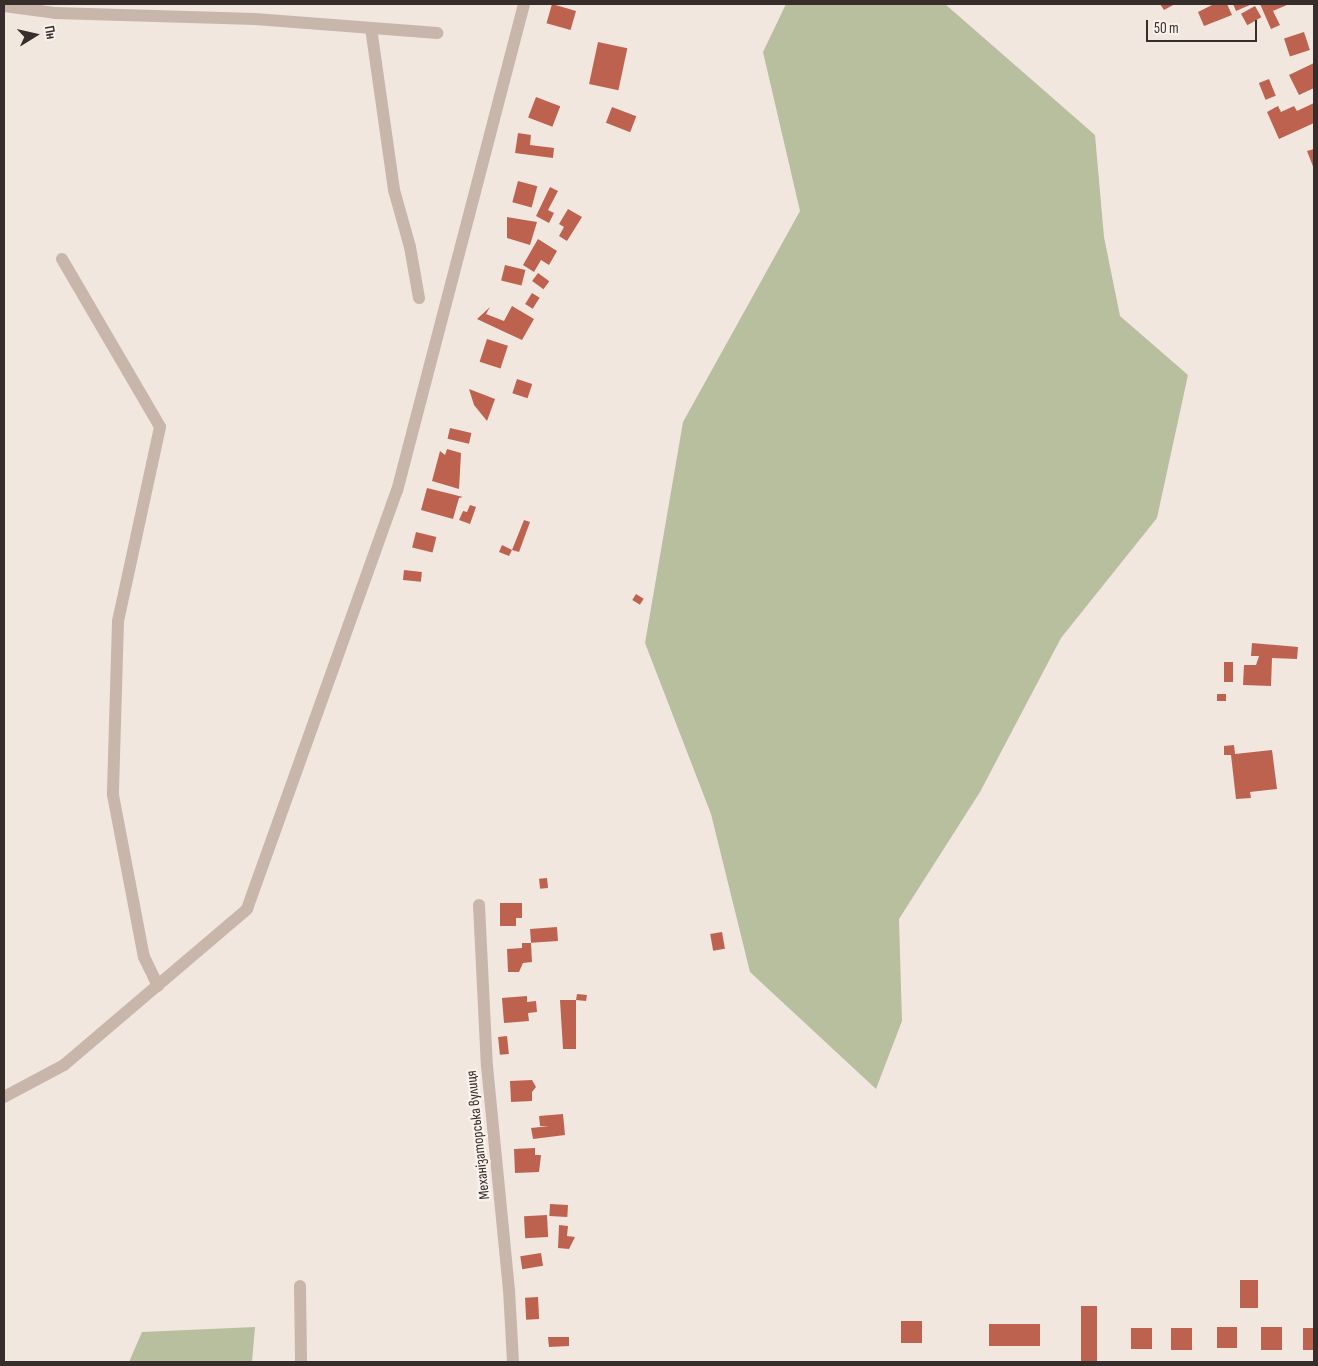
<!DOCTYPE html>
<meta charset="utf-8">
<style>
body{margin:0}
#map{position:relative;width:1318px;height:1366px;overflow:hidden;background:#f1e7df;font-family:"Sofia Sans Condensed",sans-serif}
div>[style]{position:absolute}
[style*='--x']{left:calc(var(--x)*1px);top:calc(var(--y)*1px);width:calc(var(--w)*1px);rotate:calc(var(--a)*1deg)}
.green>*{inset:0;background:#b7bf9f}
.building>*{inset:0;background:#be6250;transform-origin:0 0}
.minor>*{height:12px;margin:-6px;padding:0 6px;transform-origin:6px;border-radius:6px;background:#c9b6ab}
span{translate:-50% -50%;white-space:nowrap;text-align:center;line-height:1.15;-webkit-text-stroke:5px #f9f1eb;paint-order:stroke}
.street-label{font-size:15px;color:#372d2a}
.frame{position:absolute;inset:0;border:5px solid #372d2a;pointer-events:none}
.north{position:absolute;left:10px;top:10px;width:50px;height:50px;-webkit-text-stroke:4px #f9f1eb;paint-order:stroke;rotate:80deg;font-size:14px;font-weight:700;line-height:20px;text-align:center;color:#372d2a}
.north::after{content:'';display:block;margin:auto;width:18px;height:22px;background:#372d2a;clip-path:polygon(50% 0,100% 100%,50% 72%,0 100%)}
.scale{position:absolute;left:1146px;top:20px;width:111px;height:22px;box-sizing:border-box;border:2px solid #372d2a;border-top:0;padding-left:6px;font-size:15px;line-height:18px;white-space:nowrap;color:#372d2a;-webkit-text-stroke:4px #f9f1eb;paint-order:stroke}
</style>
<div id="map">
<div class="green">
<i style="clip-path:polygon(786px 4px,945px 4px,1095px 135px,1104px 237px,1120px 316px,1188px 375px,1157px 518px,1061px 638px,980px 792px,899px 919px,902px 1021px,876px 1089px,750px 972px,711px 814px,645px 643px,683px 422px,800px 211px,763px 52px)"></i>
<i style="clip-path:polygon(255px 1327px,252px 1362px,129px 1362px,142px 1332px)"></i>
</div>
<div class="building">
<i style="left:552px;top:4px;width:25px;height:20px;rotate:16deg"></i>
<i style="clip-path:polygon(1160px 4px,1175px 4px,1164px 10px)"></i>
<i style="clip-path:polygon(1214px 4px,1227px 4px,1232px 15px,1204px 26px,1198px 12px)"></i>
<i style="clip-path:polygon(1233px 4px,1252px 4px,1236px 11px)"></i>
<i style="clip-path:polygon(1260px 4px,1289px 4px,1273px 11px,1280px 25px,1271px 29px)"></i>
<i style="left:1255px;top:6px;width:13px;height:16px;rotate:61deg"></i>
<i style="left:1304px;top:32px;width:19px;height:21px;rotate:72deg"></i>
<i style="left:598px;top:42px;width:30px;height:43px;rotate:12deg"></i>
<i style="clip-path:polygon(1314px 63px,1314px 88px,1299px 95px,1289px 75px)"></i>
<i style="left:1269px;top:79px;width:18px;height:11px;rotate:68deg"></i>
<i style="left:536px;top:97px;width:26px;height:22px;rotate:21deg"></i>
<i style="clip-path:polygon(1314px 103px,1314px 123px,1279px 139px,1267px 112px,1278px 106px,1281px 112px,1294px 106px,1297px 111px)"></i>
<i style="left:612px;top:107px;width:26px;height:17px;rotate:21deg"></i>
<i style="clip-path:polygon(518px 133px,531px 135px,530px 145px,554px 148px,553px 158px,515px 153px)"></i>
<i style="clip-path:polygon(1314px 149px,1314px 169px,1307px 151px)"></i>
<i style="left:518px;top:181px;width:20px;height:22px;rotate:15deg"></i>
<i style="clip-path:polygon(550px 187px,558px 191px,548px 210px,554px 213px,549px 223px,536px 216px)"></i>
<i style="clip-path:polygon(568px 209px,582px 217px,567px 241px,559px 236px,564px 227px,559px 224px)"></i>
<i style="clip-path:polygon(507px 217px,537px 222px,530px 245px,507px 238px)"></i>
<i style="clip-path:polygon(538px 239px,557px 251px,549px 265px,541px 260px,534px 272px,523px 265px)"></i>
<i style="left:505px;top:265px;width:21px;height:16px;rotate:14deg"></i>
<i style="left:538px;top:273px;width:14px;height:10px;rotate:36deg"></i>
<i style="left:532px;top:293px;width:9px;height:13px;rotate:32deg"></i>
<i style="clip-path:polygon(512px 306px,534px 319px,522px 340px,477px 319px,490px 307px,486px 314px,504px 321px)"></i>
<i style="left:487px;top:339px;width:22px;height:24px;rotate:18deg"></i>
<i style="left:517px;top:379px;width:16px;height:15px;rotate:18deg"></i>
<i style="clip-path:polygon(469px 389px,495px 399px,487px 421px,474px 405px)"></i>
<i style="left:450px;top:428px;width:22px;height:11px;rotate:13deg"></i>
<i style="clip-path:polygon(447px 449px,461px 453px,459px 489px,432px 481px,440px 451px,445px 455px)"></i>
<i style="clip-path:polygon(427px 488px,463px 497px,459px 498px,453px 519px,421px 510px)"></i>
<i style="clip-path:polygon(470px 505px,476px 507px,470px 524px,459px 520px,463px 511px,467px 512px)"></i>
<i style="clip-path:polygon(524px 520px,530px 522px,519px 552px,512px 550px)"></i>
<i style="left:416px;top:532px;width:21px;height:16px;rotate:14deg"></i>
<i style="clip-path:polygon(502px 545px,512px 550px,509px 556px,499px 552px)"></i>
<i style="left:404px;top:570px;width:18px;height:10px;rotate:6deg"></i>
<i style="left:636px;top:594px;width:9px;height:7px;rotate:32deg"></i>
<i style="clip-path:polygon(1252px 643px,1298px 647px,1297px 659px,1272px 658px,1271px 686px,1243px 685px,1244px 665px,1256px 665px,1259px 656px,1251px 656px)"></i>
<i style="left:1224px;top:662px;width:9px;height:20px"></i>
<i style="left:1217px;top:694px;width:9px;height:7px"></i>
<i style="clip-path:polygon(1234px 745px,1235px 754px,1272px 750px,1277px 789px,1250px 792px,1251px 798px,1236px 799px,1231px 755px,1224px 755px,1224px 746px)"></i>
<i style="left:547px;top:878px;width:10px;height:8px;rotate:84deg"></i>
<i style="clip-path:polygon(500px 903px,522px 903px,522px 918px,516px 918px,516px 926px,500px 926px)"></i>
<i style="left:557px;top:927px;width:14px;height:27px;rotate:86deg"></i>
<i style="left:722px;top:932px;width:17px;height:12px;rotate:80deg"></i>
<i style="clip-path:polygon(522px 943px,531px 943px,532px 962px,523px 963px,519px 972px,508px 972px,507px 949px,522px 948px)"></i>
<i style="clip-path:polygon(577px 994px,587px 995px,586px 1001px,576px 1000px,576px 1049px,563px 1049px,560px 1000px,576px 1000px)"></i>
<i style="clip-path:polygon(527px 996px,527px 1002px,536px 1001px,537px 1012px,528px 1013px,529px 1021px,504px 1023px,502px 998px)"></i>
<i style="left:507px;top:1036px;width:18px;height:9px;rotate:84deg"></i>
<i style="clip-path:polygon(532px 1080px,536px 1087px,532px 1092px,532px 1101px,511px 1102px,510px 1081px)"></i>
<i style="clip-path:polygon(563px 1114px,565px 1135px,533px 1139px,531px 1128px,549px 1126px,540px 1126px,539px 1116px)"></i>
<i style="clip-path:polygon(535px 1148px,535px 1155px,541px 1155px,539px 1172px,515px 1173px,514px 1149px)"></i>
<i style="left:550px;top:1204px;width:18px;height:12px;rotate:3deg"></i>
<i style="left:547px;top:1215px;width:22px;height:23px;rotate:87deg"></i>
<i style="clip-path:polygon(559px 1225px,568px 1226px,567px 1236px,575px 1237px,569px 1249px,558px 1248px)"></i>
<i style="left:541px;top:1253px;width:13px;height:21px;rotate:81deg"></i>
<i style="left:1240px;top:1280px;width:18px;height:28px"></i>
<i style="left:538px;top:1297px;width:22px;height:13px;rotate:87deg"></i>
<i style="left:1081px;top:1306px;width:16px;height:56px"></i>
<i style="left:901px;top:1321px;width:21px;height:22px"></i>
<i style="left:989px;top:1324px;width:51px;height:22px"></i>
<i style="left:1217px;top:1327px;width:20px;height:21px"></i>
<i style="left:1261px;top:1327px;width:21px;height:23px"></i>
<i style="left:1131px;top:1328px;width:21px;height:21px"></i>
<i style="left:1171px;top:1328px;width:21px;height:22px"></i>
<i style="left:1303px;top:1328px;width:11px;height:22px"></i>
<i style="clip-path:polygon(548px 1337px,569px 1337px,569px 1346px,549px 1347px)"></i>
</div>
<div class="minor">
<i style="--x:4;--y:6;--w:51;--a:7.8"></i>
<i style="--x:55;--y:13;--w:200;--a:1.7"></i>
<i style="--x:255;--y:19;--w:183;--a:4.4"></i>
<i style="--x:371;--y:28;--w:164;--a:81.9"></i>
<i style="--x:394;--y:190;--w:59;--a:74.3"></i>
<i style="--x:410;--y:247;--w:52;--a:80"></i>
<i style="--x:62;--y:259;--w:194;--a:59.7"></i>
<i style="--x:160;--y:427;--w:199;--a:102.2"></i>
<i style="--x:118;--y:622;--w:173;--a:91.7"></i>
<i style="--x:113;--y:795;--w:165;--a:79.2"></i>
<i style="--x:144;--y:957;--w:32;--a:64"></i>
<i style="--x:479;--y:905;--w:161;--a:87.2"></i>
<i style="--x:487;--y:1066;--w:225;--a:84.4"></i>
<i style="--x:509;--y:1290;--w:72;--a:86.8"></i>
<i style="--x:4;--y:1097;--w:68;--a:-28.1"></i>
<i style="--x:64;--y:1065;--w:240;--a:-40.4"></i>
<i style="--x:247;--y:909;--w:444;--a:-70.3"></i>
<i style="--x:397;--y:491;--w:503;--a:-75.38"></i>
<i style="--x:300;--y:1286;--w:76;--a:89.2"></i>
</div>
<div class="street-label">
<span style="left:478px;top:1135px;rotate:-96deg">Механізаторська вулиця</span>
</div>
<div class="frame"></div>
<div class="north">Пн</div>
<div class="scale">50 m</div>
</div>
